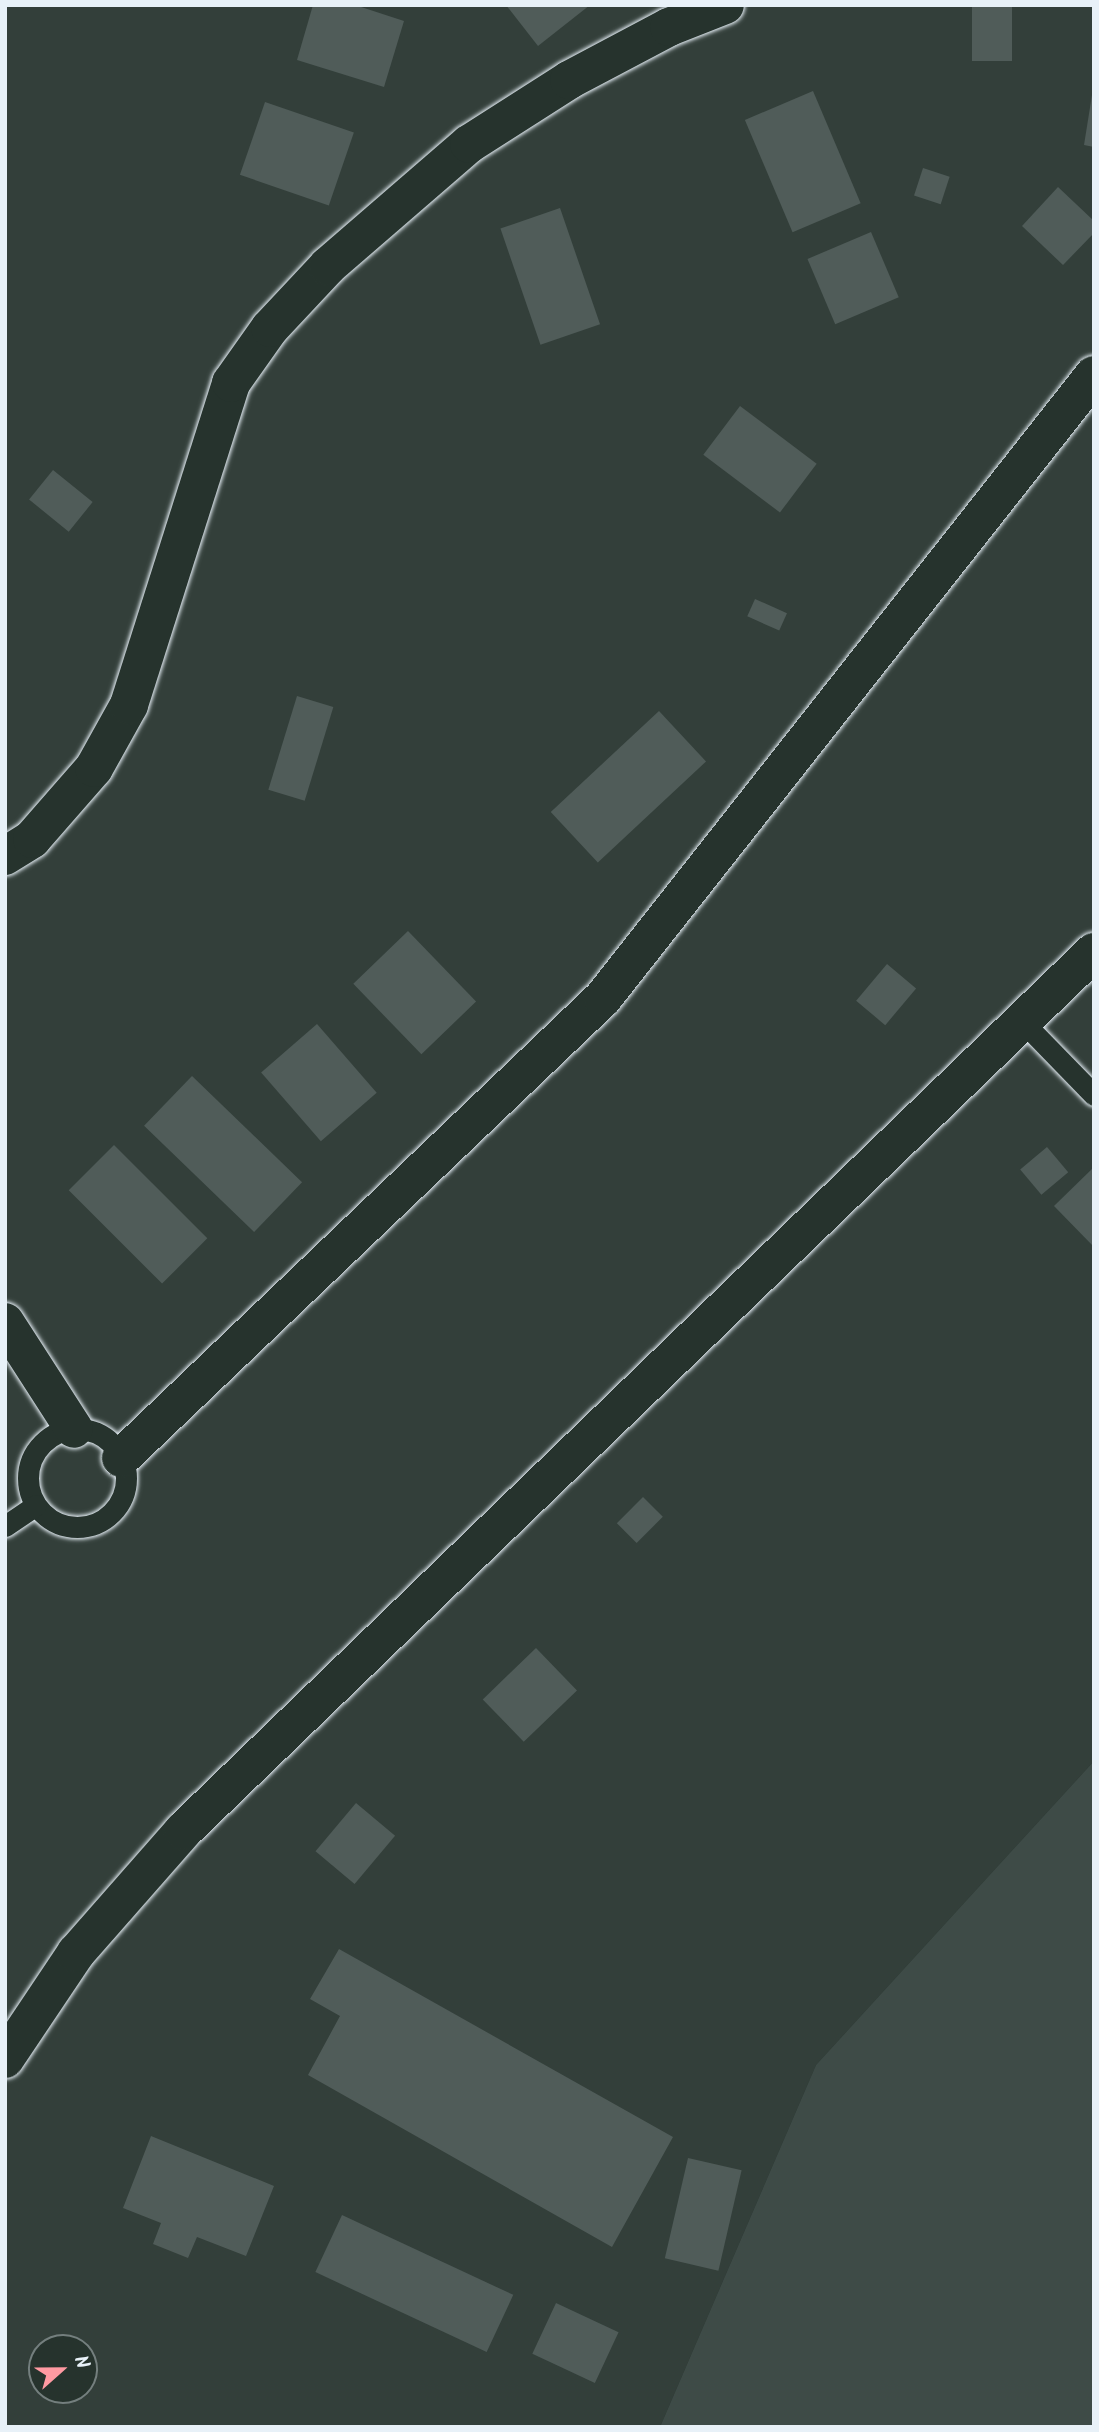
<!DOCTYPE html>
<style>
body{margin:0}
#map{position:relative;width:1099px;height:2432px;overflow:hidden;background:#26332d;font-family:Kalam,sans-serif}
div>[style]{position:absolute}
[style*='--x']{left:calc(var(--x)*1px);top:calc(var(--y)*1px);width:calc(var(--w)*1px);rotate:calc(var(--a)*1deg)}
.built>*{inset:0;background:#333f3a}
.green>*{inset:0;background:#3e4b47}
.building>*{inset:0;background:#505c59;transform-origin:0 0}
.roads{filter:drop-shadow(0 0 2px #e8f1f8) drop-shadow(0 0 2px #e8f1f8)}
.service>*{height:21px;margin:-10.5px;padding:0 10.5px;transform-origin:10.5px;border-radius:10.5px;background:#26332d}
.service>.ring{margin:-10.5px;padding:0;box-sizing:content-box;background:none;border:21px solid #26332d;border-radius:50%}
.minor>*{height:38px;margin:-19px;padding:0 19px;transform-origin:19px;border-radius:19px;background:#26332d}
span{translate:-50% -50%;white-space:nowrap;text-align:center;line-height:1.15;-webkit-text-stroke:6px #26332d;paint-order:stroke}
.frame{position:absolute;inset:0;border:7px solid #e8f1f8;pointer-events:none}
.north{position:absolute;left:28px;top:2334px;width:70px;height:70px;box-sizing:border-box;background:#26332d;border:2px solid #747f7e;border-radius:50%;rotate:69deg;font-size:19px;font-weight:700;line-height:28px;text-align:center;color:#e8f1f8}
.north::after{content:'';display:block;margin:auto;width:24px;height:32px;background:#ff9aa2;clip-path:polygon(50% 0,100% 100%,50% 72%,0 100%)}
</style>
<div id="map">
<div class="built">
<i style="clip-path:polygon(evenodd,5px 5px,1094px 5px,1094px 1761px,816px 2065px,660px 2427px,5px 2427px,5px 5px,42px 2348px,84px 2348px,84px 2390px,42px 2390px,42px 2348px)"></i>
</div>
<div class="green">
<i style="clip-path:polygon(1094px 1761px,1094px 2427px,660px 2427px,816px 2065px)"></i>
</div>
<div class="building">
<i style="clip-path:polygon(313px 5px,355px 5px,404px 21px,384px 87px,297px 60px)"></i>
<i style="clip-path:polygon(506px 5px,590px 5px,538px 46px)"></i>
<i style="left:972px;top:5px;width:40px;height:56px"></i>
<i style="left:813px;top:91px;width:122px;height:74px;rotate:67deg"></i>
<i style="clip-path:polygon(1092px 95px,1094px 95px,1094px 147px,1084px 145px)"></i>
<i style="left:265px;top:102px;width:94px;height:77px;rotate:19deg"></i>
<i style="left:923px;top:168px;width:28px;height:29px;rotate:18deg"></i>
<i style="clip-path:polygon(1058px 187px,1094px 221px,1094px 233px,1063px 265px,1022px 226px)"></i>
<i style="left:560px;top:208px;width:123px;height:63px;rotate:71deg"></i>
<i style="left:871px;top:232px;width:71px;height:69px;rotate:67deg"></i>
<i style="left:740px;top:406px;width:96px;height:61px;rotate:37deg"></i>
<i style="left:53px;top:470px;width:51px;height:38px;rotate:39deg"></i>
<i style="left:755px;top:599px;width:35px;height:19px;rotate:24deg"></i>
<i style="left:297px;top:696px;width:38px;height:98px;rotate:17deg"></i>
<i style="left:659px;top:711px;width:69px;height:148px;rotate:47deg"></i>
<i style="left:408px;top:931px;width:98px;height:76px;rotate:46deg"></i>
<i style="left:887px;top:964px;width:38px;height:48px;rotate:40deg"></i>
<i style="left:317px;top:1024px;width:91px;height:74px;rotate:49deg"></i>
<i style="left:192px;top:1076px;width:153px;height:69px;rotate:44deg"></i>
<i style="left:114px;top:1145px;width:132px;height:64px;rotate:45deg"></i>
<i style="left:1047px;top:1147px;width:33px;height:35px;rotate:50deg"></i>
<i style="clip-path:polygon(1094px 1167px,1094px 1247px,1054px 1206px)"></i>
<i style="left:643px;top:1497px;width:28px;height:37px;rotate:45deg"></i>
<i style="left:536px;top:1648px;width:59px;height:74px;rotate:46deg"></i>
<i style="left:356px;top:1803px;width:51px;height:63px;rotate:40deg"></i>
<i style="clip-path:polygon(339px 1949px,673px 2137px,612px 2247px,308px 2075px,340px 2016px,310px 1999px)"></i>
<i style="clip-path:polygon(151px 2136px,274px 2186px,246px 2256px,197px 2237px,188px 2258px,153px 2244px,161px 2223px,123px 2208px)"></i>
<i style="left:688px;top:2158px;width:55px;height:103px;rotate:13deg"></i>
<i style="left:342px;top:2215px;width:189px;height:63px;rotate:25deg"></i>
<i style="left:556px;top:2303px;width:69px;height:56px;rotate:25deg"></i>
</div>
<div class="roads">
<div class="service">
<i style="--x:1022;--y:1021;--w:103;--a:45.8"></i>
<i class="ring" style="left:28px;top:1429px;width:77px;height:77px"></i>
<i style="--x:5;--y:1526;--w:37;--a:-34"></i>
</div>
<div class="minor">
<i style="--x:5;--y:856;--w:32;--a:-32"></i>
<i style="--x:32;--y:839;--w:94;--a:-48.9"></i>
<i style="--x:94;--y:768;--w:72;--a:-60.9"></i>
<i style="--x:129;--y:705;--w:338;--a:-72.4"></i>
<i style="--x:231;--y:383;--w:67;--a:-54.7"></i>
<i style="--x:270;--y:328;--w:85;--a:-46.9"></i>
<i style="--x:328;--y:266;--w:186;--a:-40.9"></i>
<i style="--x:469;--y:144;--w:119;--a:-32.6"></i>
<i style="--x:569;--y:80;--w:113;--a:-27.9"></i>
<i style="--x:669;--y:27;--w:60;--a:-21.4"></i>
<i style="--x:5;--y:1322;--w:127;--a:57.2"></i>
<i style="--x:121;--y:1458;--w:666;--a:-43.66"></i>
<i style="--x:603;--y:998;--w:793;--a:-51.76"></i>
<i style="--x:5;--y:2059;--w:128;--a:-56.2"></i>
<i style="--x:76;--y:1953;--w:162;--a:-48.7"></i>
<i style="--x:183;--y:1831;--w:1266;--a:-43.98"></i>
</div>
</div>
<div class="frame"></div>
<div class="north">N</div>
</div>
